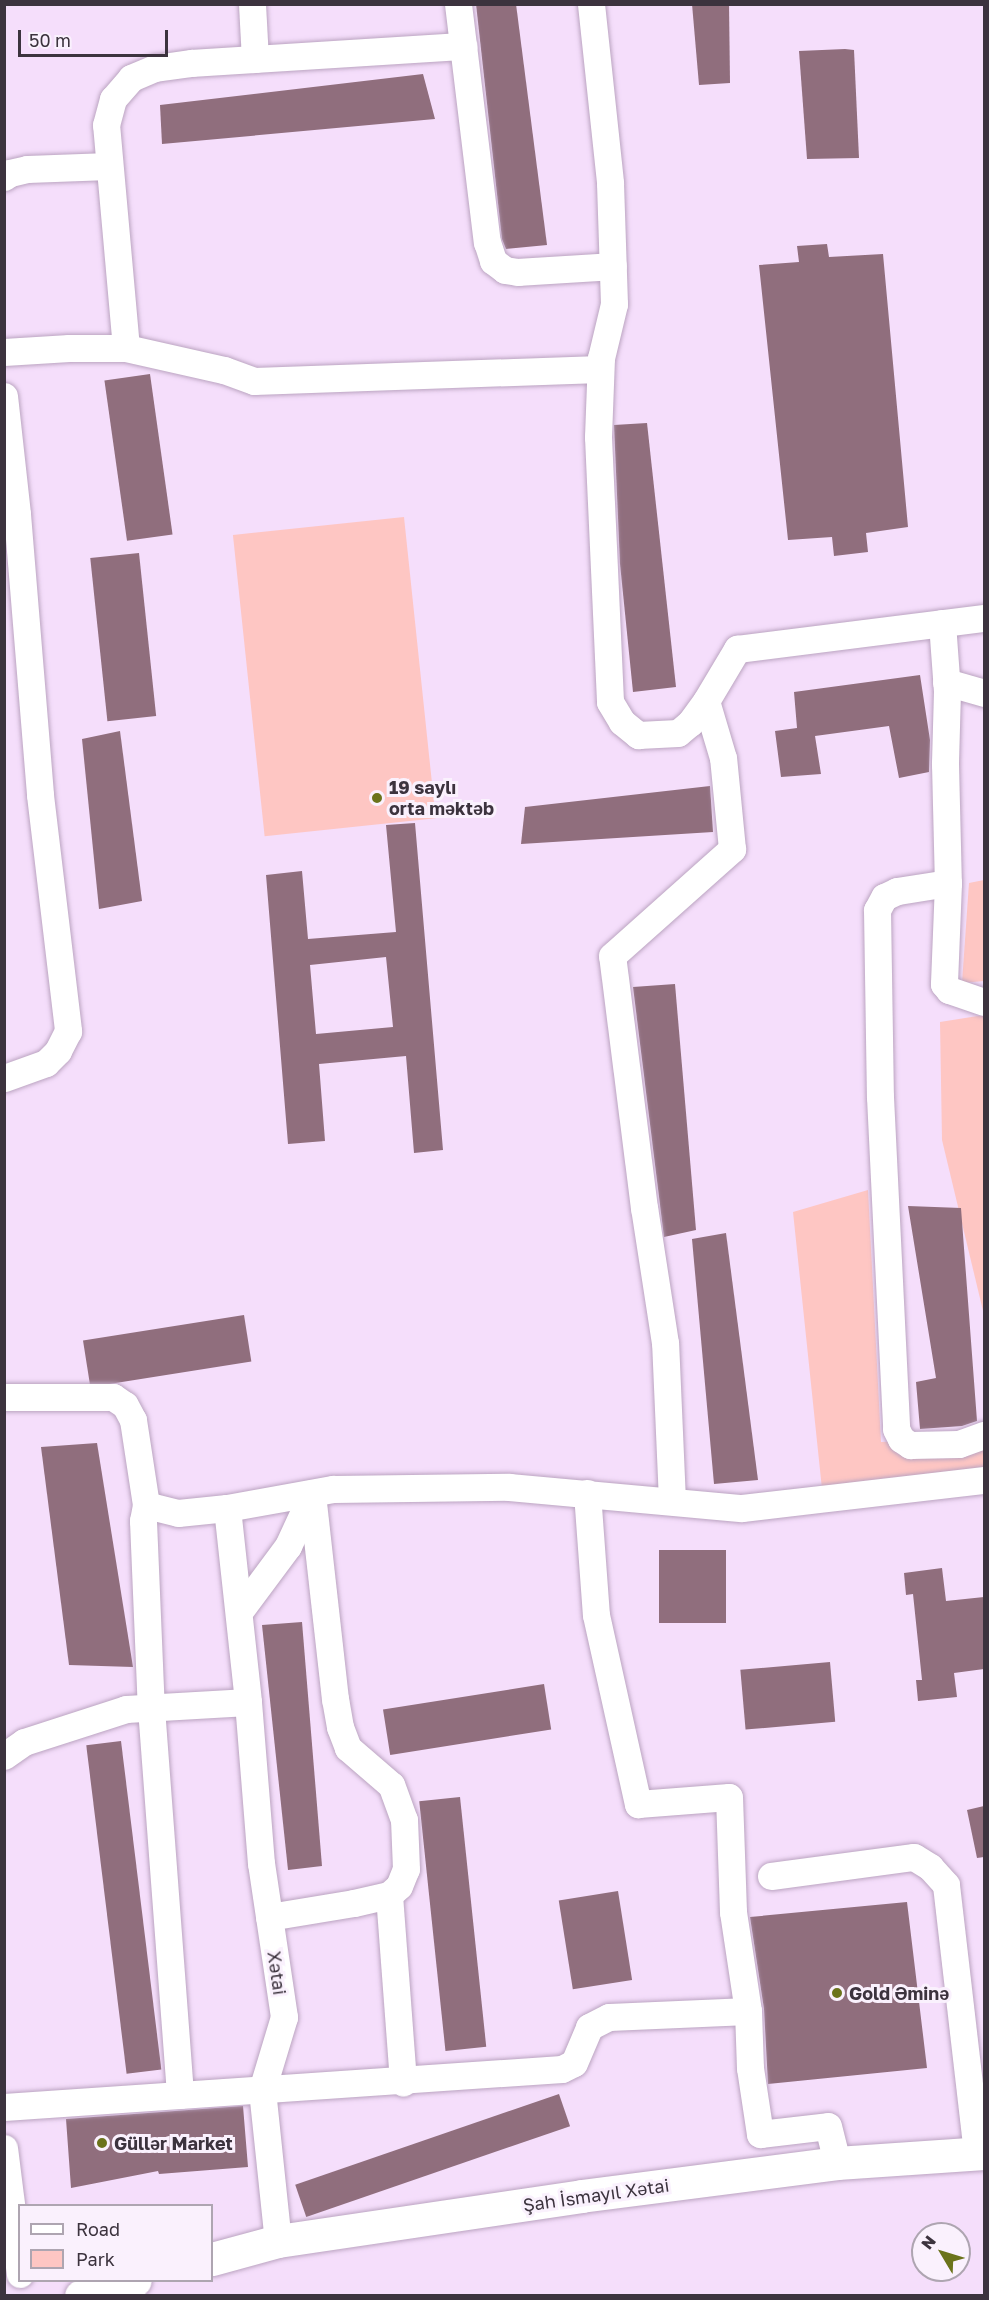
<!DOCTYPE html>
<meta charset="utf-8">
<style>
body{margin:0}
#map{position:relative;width:989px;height:2300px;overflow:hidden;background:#f5defb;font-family:"Golos Text",sans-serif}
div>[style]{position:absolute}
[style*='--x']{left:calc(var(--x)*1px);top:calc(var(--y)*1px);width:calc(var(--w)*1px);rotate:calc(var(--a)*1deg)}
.green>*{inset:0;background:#fec6c3;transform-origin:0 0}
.building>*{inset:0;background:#906e7d;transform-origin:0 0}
.roads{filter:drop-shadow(0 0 2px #bba4c1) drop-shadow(0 0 2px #bba4c1)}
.minor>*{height:27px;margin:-13.5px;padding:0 13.5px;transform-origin:13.5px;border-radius:13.5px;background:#fff}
.major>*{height:33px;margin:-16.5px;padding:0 16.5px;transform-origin:16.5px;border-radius:16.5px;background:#fff}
.dots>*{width:16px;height:16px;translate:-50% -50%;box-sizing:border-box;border:3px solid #faf1fd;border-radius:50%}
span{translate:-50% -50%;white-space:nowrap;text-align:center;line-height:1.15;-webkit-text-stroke:6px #faf1fd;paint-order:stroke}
.poi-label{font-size:18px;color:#3c333e;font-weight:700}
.left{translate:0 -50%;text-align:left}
.street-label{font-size:18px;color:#3c333e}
.frame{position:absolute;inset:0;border:6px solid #3c333e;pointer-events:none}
.legend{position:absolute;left:18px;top:2204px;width:195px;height:78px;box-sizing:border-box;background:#faf1fd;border:2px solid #aea5b1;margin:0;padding:8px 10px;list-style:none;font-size:18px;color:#3c333e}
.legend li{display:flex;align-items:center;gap:12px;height:30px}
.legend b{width:30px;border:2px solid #aea5b1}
.north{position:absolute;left:911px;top:2222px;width:60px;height:60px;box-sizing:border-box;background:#faf1fd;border:2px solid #aea5b1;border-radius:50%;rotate:308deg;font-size:16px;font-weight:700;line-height:24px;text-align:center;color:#3c333e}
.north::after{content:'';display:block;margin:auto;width:21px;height:27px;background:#6b731b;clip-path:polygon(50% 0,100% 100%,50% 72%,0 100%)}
.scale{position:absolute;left:18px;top:30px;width:150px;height:27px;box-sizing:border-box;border:3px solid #3c333e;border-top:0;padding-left:8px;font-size:18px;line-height:21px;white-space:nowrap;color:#3c333e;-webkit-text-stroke:4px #faf1fd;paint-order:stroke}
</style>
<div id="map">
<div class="green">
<i style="left:404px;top:517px;width:303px;height:172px;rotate:84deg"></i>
<i style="clip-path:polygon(984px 880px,984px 981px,962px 983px,969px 883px)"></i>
<i style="clip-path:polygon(984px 1015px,984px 1315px,942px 1140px,940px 1022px)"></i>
<i style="clip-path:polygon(868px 1190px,881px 1442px,984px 1438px,984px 1471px,822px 1489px,793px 1212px)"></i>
</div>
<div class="building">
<i style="clip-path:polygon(476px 4px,516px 4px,547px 245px,506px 249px,502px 239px)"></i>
<i style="clip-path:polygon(692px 4px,729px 4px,730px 83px,699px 85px)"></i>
<i style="clip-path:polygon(845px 49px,854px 50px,859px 158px,807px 159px,799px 51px)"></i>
<i style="clip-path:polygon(423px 74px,435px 119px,162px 144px,160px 105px)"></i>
<i style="clip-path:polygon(827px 244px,829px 257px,883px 254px,908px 527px,866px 533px,868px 552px,834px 556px,832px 537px,788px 540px,759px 265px,799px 262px,797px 246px)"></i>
<i style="left:150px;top:374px;width:162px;height:46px;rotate:82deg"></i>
<i style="clip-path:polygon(647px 423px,676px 687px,633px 692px,620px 564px,614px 425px)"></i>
<i style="left:139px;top:553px;width:164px;height:49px;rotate:84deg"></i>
<i style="clip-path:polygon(920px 675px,930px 740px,929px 772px,899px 778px,889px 726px,815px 736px,821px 774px,781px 777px,775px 731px,797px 728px,794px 692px)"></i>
<i style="clip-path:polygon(120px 731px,142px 901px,99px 909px,82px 739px)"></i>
<i style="clip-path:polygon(710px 786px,713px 832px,521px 844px,525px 807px)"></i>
<i style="clip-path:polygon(evenodd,415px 823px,443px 1150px,414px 1153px,406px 1056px,319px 1064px,325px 1141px,288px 1144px,266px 875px,302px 871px,308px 939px,396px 932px,386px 825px,415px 823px,386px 957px,393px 1027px,316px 1034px,310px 965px,386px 957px)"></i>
<i style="clip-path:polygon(675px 984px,696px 1230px,664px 1237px,633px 987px)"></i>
<i style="clip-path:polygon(908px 1206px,961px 1208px,977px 1421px,962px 1426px,920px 1429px,916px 1382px,936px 1378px)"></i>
<i style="clip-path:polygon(726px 1233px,758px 1480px,714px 1484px,692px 1239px)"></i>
<i style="left:244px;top:1315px;width:47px;height:163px;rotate:81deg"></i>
<i style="clip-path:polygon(97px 1443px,133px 1667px,69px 1665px,41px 1447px)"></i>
<i style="left:659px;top:1550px;width:67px;height:73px"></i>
<i style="clip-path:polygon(942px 1568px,946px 1601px,984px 1597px,984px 1669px,954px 1673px,957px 1697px,918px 1701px,916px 1680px,922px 1680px,913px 1594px,906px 1595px,904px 1573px)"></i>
<i style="clip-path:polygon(302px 1622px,322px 1866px,288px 1870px,262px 1625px)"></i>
<i style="left:830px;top:1662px;width:60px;height:90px;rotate:85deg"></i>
<i style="left:544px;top:1684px;width:46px;height:163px;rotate:81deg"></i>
<i style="left:121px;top:1741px;width:331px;height:35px;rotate:83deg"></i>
<i style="left:460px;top:1797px;width:251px;height:41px;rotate:84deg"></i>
<i style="clip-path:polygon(984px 1806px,984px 1857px,977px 1858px,967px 1810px)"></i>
<i style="left:618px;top:1891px;width:90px;height:60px;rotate:81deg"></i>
<i style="clip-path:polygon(907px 1902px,927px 2068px,768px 2084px,764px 2009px,750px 1917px)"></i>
<i style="left:559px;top:2094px;width:34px;height:279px;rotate:71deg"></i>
<i style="clip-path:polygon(243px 2106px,248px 2167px,159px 2174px,158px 2171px,71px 2188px,66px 2119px)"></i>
</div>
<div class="roads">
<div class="minor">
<i style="--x:252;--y:4;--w:55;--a:86.9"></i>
<i style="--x:458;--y:4;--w:240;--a:83.1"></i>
<i style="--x:487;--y:242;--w:20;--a:72"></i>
<i style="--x:493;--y:261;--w:15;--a:37"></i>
<i style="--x:505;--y:270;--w:13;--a:9"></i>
<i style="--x:518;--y:272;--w:95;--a:-3.6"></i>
<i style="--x:591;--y:4;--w:180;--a:83.9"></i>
<i style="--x:610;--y:183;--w:121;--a:88.1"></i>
<i style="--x:614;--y:304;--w:56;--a:103.5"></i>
<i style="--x:601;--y:358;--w:79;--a:92.2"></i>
<i style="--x:598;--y:437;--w:265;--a:87.4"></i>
<i style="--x:610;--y:702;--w:23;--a:59"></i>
<i style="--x:622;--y:722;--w:21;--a:39"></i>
<i style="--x:638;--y:735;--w:40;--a:-2.9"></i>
<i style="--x:678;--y:733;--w:16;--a:-40"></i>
<i style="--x:690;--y:723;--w:27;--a:-54"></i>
<i style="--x:706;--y:701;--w:61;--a:-59.2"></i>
<i style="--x:737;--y:649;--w:249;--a:-7.2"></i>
<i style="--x:4;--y:177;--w:7;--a:-34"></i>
<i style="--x:10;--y:173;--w:17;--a:-13"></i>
<i style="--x:27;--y:169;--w:82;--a:-2.1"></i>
<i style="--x:126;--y:348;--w:224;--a:-95.1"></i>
<i style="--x:106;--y:125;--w:27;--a:-75"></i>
<i style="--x:113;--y:99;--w:28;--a:-49"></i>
<i style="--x:131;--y:78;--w:26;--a:-23"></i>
<i style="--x:155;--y:68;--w:37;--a:-8"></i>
<i style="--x:192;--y:63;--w:272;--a:-3.6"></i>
<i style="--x:4;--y:352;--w:65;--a:-3.5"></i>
<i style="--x:69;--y:348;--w:57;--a:0"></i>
<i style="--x:126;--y:348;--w:100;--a:12.7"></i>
<i style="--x:224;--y:370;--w:32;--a:20"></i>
<i style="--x:254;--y:381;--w:346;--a:-2"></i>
<i style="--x:4;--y:396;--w:119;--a:83.7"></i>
<i style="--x:17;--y:514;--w:282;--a:85.3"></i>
<i style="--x:40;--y:795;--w:238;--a:83.2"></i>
<i style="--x:68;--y:1031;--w:22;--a:117"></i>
<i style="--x:58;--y:1051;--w:17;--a:135"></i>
<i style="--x:46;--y:1063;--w:45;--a:160.3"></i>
<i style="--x:942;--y:623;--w:68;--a:85.8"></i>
<i style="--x:947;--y:691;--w:73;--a:91.6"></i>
<i style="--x:945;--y:764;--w:119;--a:88.6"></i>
<i style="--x:948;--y:883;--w:101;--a:92.3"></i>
<i style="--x:944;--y:984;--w:8;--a:50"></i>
<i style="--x:949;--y:990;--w:37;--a:19"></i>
<i style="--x:946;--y:682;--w:40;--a:16"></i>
<i style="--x:948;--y:883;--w:52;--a:171.1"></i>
<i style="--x:897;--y:891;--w:14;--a:155"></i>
<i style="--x:884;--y:897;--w:15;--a:118"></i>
<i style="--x:877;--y:910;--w:187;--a:89.1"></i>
<i style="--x:880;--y:1097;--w:332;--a:87.2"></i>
<i style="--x:896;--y:1429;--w:11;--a:63"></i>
<i style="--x:901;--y:1439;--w:11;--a:34"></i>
<i style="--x:910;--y:1445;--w:49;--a:-1.2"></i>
<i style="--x:959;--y:1444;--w:27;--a:-20"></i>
<i style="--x:4;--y:1397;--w:109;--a:0"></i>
<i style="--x:113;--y:1397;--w:14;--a:34"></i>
<i style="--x:125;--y:1405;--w:17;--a:62"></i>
<i style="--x:133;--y:1420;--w:86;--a:81.3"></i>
<i style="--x:146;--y:1505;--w:33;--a:14"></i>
<i style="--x:178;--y:1513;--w:49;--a:-5.8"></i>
<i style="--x:227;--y:1508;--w:108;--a:-10.2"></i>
<i style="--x:333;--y:1489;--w:176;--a:-0.7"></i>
<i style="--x:509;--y:1487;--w:234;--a:5.2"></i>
<i style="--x:742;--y:1508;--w:244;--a:-6.6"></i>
<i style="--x:587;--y:1493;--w:122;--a:85.8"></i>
<i style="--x:596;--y:1615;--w:194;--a:77.5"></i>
<i style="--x:638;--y:1804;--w:91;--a:-4.4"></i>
<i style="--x:729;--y:1797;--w:115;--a:88"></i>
<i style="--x:733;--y:1912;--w:100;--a:81.4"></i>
<i style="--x:748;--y:2011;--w:57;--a:88"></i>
<i style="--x:750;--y:2068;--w:67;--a:81.4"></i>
<i style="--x:760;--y:2134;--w:68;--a:-6.7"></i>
<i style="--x:828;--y:2126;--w:38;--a:76"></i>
<i style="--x:672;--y:1501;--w:158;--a:-92.5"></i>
<i style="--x:665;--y:1343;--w:137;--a:-98.8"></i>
<i style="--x:644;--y:1208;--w:254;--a:-97.2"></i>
<i style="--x:612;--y:956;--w:161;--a:-41.7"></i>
<i style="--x:732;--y:849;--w:91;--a:-95.6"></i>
<i style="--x:723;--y:758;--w:59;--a:-106.6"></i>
<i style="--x:146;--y:1505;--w:16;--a:101"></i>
<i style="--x:143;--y:1521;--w:187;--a:87.6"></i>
<i style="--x:151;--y:1708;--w:388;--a:85.7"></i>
<i style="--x:227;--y:1508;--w:195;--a:83.8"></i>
<i style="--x:248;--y:1702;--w:162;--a:85.4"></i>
<i style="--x:261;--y:1863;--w:156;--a:81.5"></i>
<i style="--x:284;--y:2017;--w:76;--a:106.8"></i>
<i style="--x:262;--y:2090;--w:152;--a:84"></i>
<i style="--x:239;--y:1612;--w:82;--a:-53.4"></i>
<i style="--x:288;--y:1546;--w:57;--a:-65.2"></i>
<i style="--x:4;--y:1756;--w:24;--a:-35"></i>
<i style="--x:24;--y:1742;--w:107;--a:-17.9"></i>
<i style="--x:126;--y:1709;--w:122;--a:-3.3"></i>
<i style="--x:771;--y:1876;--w:144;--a:-7.6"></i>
<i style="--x:914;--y:1857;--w:19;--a:32"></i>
<i style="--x:930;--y:1867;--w:24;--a:48"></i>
<i style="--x:946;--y:1885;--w:271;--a:83.4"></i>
<i style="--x:389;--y:1895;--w:188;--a:85.7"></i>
<i style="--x:269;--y:1917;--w:86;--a:-9.4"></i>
<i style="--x:354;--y:1903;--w:36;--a:-13"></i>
<i style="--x:389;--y:1895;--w:13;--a:-42"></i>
<i style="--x:399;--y:1886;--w:18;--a:-68"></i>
<i style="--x:406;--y:1869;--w:49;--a:-92.3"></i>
<i style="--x:404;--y:1820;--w:37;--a:-110"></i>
<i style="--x:391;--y:1785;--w:57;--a:-139.3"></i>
<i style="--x:348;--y:1748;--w:22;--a:-111"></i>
<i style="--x:340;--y:1727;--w:28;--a:-100"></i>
<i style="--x:335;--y:1699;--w:207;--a:-96.4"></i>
<i style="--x:4;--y:2107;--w:559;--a:-3.9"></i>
<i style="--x:562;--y:2069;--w:13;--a:-27"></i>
<i style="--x:574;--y:2063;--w:39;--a:-67"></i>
<i style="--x:589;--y:2027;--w:22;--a:-27"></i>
<i style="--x:609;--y:2017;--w:139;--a:-2.5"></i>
<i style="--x:4;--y:2148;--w:127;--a:82.8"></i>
</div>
<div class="major">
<i style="--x:212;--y:2259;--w:68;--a:-15.3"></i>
<i style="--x:278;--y:2241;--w:306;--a:-8.4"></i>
<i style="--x:581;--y:2196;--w:258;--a:-7.3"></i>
<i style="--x:837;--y:2163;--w:147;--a:-3.9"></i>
<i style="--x:81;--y:2296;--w:56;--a:-16.5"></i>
</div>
</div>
<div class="dots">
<i style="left:377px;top:798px;background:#6b731b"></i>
<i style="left:837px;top:1993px;background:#6b731b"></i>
<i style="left:102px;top:2143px;background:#6b731b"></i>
</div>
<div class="poi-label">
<span class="left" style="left:389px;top:798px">19 saylı<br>orta məktəb</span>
<span class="left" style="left:849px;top:1993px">Gold Əminə</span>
<span class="left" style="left:114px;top:2143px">Güllər Market</span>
</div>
<div class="street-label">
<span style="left:277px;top:1973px;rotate:82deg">Xətai</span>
<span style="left:596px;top:2195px;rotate:-8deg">Şah İsmayıl Xətai</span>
</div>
<div class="frame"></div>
<ul class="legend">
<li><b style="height:8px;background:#fff"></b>Road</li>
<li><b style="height:16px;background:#fec6c3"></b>Park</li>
</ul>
<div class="north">N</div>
<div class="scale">50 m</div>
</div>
